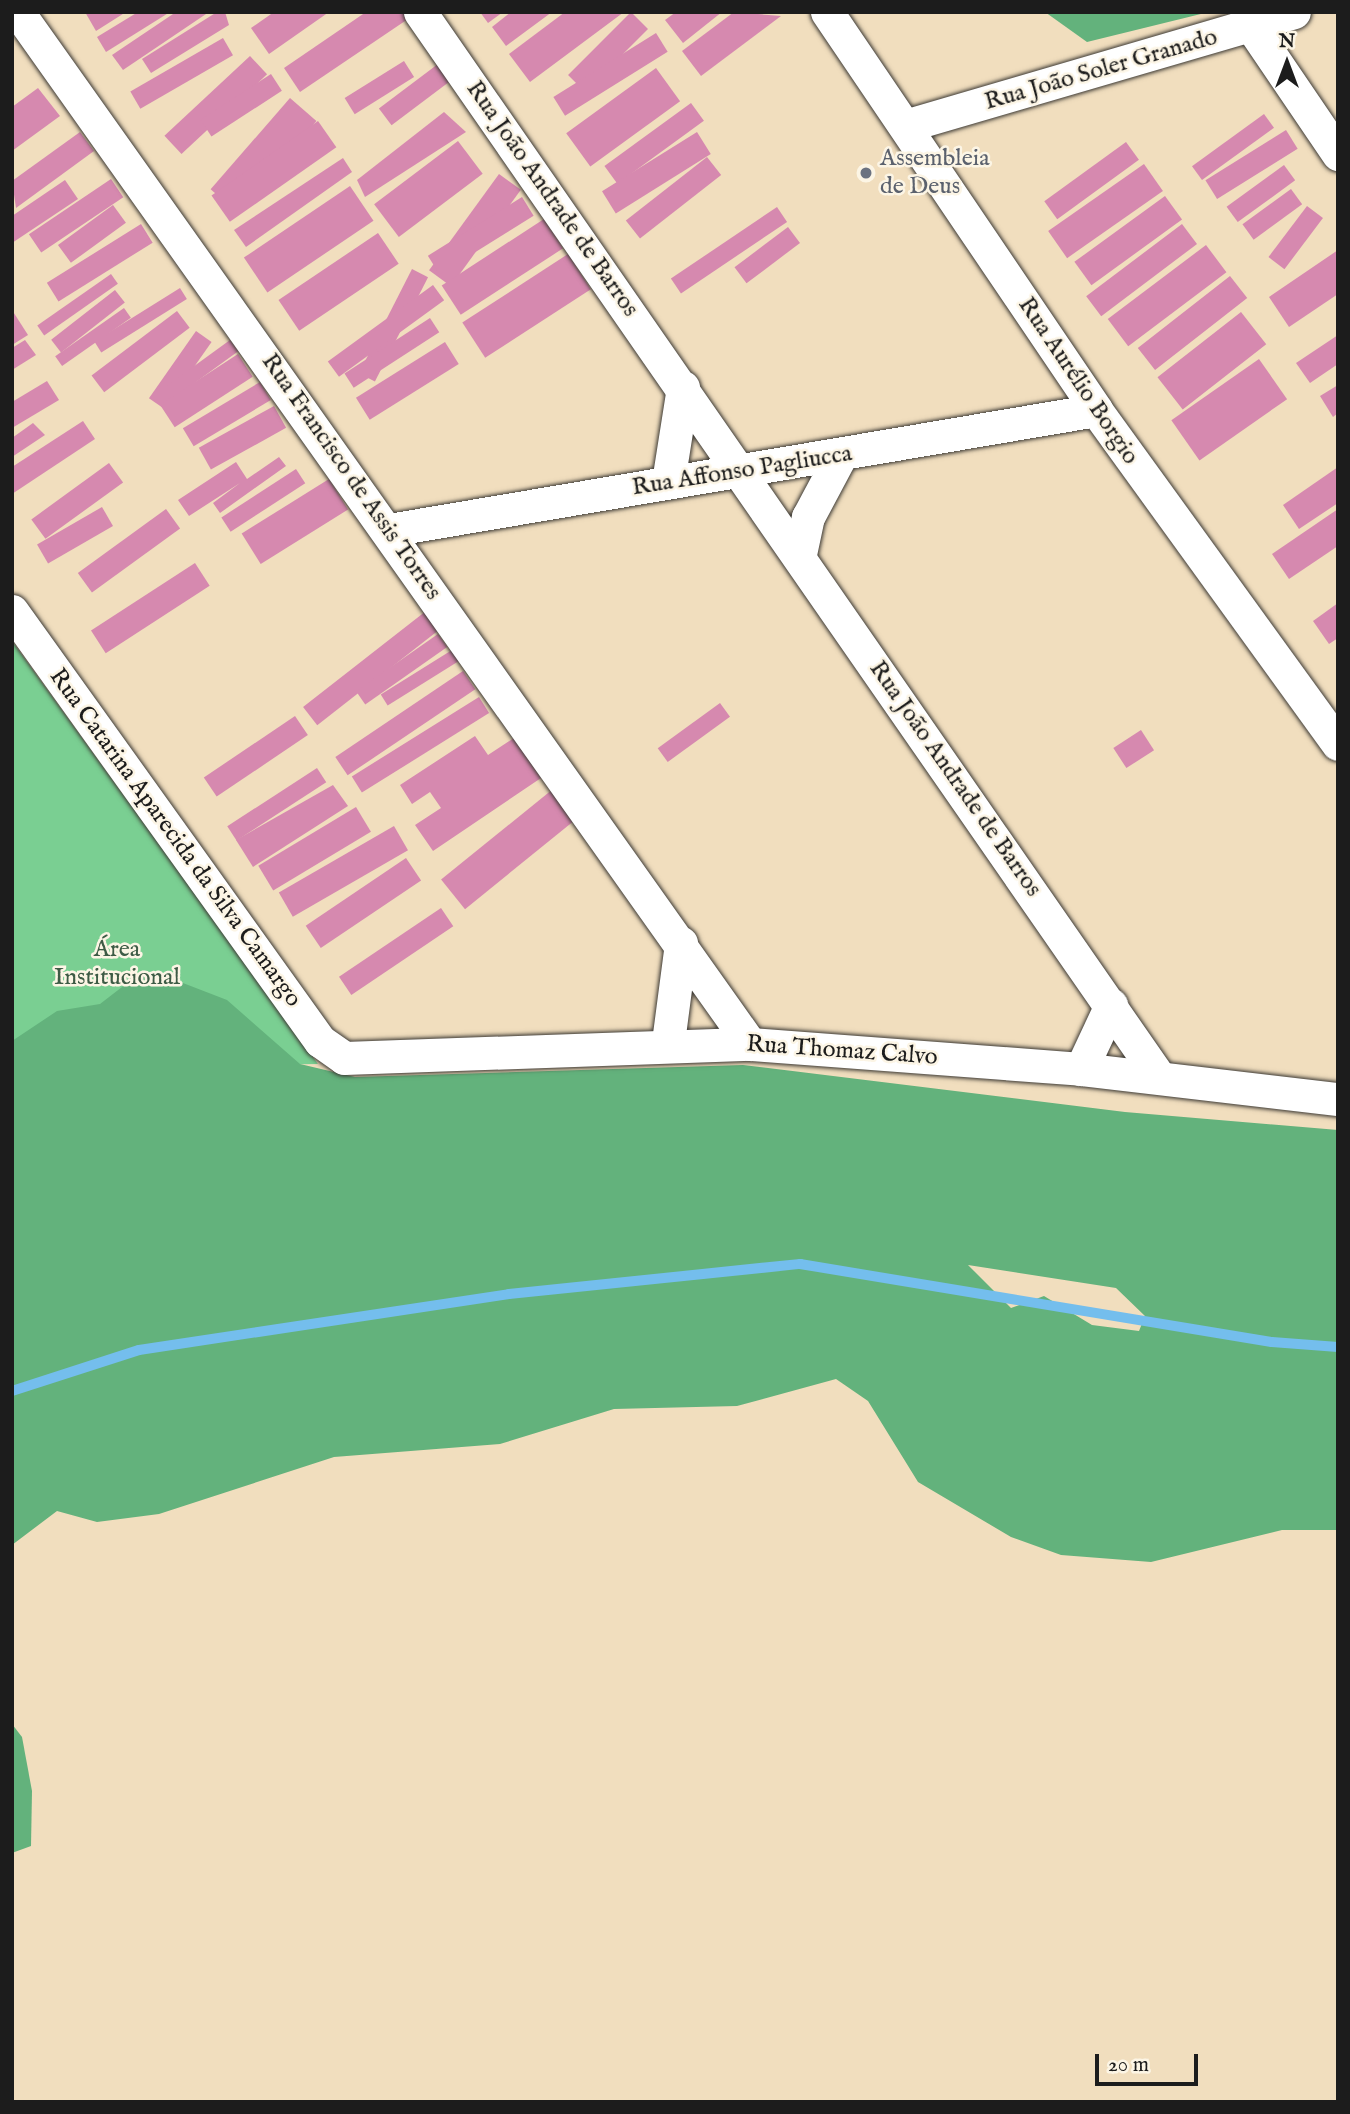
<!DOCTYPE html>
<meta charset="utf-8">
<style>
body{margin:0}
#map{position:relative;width:1350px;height:2114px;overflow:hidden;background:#f1debe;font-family:"IM FELL English",serif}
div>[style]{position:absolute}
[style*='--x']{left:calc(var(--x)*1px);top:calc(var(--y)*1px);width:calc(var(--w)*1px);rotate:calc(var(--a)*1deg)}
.green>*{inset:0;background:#7acf92}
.forest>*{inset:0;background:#63b27c}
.stream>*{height:10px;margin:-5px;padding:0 5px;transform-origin:5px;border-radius:5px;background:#74beed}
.building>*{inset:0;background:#d689af;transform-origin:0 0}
.roads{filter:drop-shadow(0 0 2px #3c3934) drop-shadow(0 0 2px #3c3934)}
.minor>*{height:33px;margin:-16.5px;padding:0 16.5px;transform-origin:16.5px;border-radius:16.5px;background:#fff}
.dots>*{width:19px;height:19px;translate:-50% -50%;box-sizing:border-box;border:4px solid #fcf5e5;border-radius:50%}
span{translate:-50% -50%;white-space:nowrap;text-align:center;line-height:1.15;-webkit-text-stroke:5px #fcf5e5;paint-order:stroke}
.street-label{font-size:24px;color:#1c1c1c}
.worship-label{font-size:24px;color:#5b616d}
.left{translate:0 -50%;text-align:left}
.park-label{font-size:24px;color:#3d5b45}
.frame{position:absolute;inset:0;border:14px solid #1c1c1c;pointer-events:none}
.north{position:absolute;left:1252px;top:28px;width:70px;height:70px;-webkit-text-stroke:5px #fcf5e5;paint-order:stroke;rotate:0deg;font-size:19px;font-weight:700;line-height:28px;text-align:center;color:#1c1c1c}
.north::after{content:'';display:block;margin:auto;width:24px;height:32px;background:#1c1c1c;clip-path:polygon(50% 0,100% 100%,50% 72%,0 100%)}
.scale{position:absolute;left:1095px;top:2054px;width:103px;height:32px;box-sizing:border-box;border:4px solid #1c1c1c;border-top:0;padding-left:9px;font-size:21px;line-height:24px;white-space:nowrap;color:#1c1c1c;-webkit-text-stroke:5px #fcf5e5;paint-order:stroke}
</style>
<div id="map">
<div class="green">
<i style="clip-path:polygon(12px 641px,318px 1064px,12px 1069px)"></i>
</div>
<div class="forest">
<i style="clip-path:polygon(1045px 12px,1209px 12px,1087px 42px)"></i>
<i style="clip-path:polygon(evenodd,157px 973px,227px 1000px,300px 1064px,355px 1077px,743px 1065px,1125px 1112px,1338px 1130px,1338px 1530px,1282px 1530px,1151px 1562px,1061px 1555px,1011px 1537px,918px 1482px,868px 1401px,836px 1379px,737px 1406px,614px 1409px,500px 1444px,334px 1457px,159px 1514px,97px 1522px,57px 1511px,12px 1545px,12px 1041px,57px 1011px,100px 1004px,135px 977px,157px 973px,968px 1265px,1116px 1288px,1145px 1316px,1139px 1331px,1092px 1325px,1044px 1296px,1011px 1308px,968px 1265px)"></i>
<i style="clip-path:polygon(12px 1724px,22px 1737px,32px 1791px,31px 1846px,12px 1853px)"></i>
</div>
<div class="stream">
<i style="--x:12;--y:1391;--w:133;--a:-17.9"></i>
<i style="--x:139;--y:1350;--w:374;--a:-8.6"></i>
<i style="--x:509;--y:1294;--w:293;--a:-5.9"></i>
<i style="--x:800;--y:1264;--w:478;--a:9.4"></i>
<i style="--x:1272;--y:1342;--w:66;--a:4.3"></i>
</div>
<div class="building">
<i style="clip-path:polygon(85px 12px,126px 12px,96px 31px)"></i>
<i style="clip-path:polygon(138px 12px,170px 12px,106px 52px,97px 37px)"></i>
<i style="clip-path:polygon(176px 12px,209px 12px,123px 70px,112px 55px)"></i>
<i style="clip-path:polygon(217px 12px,225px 12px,229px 25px,151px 73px,142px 59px)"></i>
<i style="clip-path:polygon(274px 12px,329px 12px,269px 54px,251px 28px)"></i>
<i style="clip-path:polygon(366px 12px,404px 12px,408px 19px,300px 92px,284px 68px)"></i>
<i style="clip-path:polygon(480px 12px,503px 12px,488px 23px)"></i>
<i style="clip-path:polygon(511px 12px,552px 12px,506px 46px,492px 27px)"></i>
<i style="clip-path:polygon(565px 12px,624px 12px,530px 82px,509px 54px)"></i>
<i style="left:631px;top:12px;width:24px;height:89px;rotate:45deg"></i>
<i style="clip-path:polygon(676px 12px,722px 12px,683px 43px,665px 20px)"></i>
<i style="clip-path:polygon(734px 12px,781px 16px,701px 76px,682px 51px)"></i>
<i style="left:656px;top:33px;width:22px;height:121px;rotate:58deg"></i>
<i style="left:223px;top:38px;width:20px;height:107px;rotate:60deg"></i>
<i style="left:250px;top:56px;width:25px;height:117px;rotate:47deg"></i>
<i style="left:404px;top:61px;width:19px;height:70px;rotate:58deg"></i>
<i style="left:438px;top:64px;width:21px;height:74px;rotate:53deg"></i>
<i style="left:656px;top:68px;width:41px;height:111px;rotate:54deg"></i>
<i style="left:271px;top:74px;width:20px;height:84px;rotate:57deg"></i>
<i style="clip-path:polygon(38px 88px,60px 116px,12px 151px,12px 107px)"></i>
<i style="left:290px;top:98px;width:35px;height:121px;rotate:41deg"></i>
<i style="left:691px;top:103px;width:22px;height:107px;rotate:54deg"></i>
<i style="clip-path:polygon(444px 112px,466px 132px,365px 197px,357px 180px)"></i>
<i style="left:1264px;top:114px;width:17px;height:89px;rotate:54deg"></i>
<i style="left:318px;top:121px;width:32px;height:130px;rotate:55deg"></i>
<i style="left:1286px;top:130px;width:22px;height:95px;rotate:58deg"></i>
<i style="clip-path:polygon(80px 132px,94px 151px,16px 208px,12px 181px)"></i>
<i style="left:697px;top:132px;width:26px;height:112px;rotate:58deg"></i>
<i style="left:458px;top:141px;width:41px;height:105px;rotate:53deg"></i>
<i style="left:1126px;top:142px;width:22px;height:101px;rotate:54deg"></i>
<i style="left:707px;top:157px;width:23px;height:103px;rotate:52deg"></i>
<i style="clip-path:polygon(343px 158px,352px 172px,246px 247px,234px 230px)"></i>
<i style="left:1144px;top:164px;width:33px;height:117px;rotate:55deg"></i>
<i style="left:1284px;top:165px;width:19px;height:71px;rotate:54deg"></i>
<i style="left:499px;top:174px;width:27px;height:119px;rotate:36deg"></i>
<i style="left:111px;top:179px;width:22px;height:99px;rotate:56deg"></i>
<i style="clip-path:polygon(65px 180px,78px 199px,12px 243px,12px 216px)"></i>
<i style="left:350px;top:186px;width:42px;height:128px;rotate:56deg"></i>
<i style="left:1291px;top:189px;width:19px;height:60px;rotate:54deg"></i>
<i style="left:1165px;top:196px;width:29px;height:112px;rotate:54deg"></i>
<i style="left:522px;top:197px;width:22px;height:111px;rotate:58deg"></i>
<i style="left:113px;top:205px;width:22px;height:68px;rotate:54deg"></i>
<i style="left:1307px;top:206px;width:20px;height:64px;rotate:37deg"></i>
<i style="left:777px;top:207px;width:18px;height:128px;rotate:56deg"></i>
<i style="left:544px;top:219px;width:35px;height:122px;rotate:57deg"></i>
<i style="left:141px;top:224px;width:22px;height:111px;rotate:58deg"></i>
<i style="left:1182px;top:224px;width:25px;height:120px;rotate:53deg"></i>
<i style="left:788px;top:227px;width:20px;height:67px;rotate:53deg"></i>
<i style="left:378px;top:233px;width:37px;height:120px;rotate:56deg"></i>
<i style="left:1206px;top:245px;width:34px;height:123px;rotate:53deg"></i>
<i style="clip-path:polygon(1338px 250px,1338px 294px,1289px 327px,1269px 297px)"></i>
<i style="left:568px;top:254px;width:42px;height:126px;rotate:57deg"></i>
<i style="left:412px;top:269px;width:18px;height:117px;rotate:27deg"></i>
<i style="left:111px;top:274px;width:12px;height:90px;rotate:55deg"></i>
<i style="left:1230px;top:276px;width:28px;height:117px;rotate:52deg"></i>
<i style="left:433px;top:285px;width:19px;height:130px;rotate:54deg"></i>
<i style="left:180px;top:288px;width:13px;height:101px;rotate:58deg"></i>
<i style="left:115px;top:290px;width:16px;height:81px;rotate:52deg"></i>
<i style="left:124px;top:308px;width:12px;height:84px;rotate:55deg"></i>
<i style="clip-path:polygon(12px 310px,28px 335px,12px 345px)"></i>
<i style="left:177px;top:311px;width:21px;height:107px;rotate:53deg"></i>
<i style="left:1241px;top:312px;width:41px;height:106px;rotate:52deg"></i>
<i style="left:430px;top:318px;width:17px;height:102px;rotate:57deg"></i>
<i style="left:196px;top:331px;width:19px;height:82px;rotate:35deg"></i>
<i style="clip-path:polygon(1338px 335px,1338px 364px,1310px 383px,1296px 363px)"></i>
<i style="clip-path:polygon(25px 340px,36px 355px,12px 370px,12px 348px)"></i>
<i style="left:230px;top:340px;width:14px;height:82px;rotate:54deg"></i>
<i style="left:445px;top:342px;width:26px;height:105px;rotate:58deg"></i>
<i style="left:238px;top:354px;width:27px;height:93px;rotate:57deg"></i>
<i style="left:1259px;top:359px;width:49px;height:107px;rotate:55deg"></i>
<i style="clip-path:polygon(47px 381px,59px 400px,12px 428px,12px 402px)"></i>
<i style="left:260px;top:382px;width:21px;height:90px;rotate:59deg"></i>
<i style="clip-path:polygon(1338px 385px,1338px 413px,1333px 417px,1320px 396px)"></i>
<i style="left:274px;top:406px;width:25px;height:86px;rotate:61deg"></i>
<i style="clip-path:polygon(83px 421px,95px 439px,12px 494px,12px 467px)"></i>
<i style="clip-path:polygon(33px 423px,45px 435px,12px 457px,12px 438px)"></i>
<i style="clip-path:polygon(279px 457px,286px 466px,220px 513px,213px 503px,240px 483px,189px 516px,178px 500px,236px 462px,247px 479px)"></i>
<i style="left:109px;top:463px;width:24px;height:96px;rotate:54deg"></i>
<i style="clip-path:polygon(1338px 467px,1338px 503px,1299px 529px,1283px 505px)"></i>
<i style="left:296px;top:469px;width:17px;height:89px;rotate:57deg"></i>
<i style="left:329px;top:479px;width:36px;height:103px;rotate:58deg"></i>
<i style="left:102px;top:507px;width:22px;height:75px;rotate:60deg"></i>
<i style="left:166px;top:509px;width:24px;height:109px;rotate:54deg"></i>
<i style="clip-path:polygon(1338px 509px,1338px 546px,1289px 579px,1272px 554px)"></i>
<i style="left:195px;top:563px;width:27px;height:124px;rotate:57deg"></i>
<i style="clip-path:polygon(1338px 603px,1338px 638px,1329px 644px,1313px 621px)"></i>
<i style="left:426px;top:611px;width:23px;height:156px;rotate:52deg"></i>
<i style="left:438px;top:634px;width:16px;height:100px;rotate:55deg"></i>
<i style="left:452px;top:650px;width:13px;height:84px;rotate:58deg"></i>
<i style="left:463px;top:671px;width:22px;height:154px;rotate:56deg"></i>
<i style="left:479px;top:697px;width:19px;height:150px;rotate:58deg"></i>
<i style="left:720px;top:703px;width:17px;height:77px;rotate:54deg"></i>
<i style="left:295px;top:716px;width:23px;height:110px;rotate:56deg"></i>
<i style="left:1141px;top:730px;width:24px;height:33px;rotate:57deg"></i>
<i style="clip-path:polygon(475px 736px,488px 755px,514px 738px,541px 778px,433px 851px,415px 825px,441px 808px,430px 792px,412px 804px,400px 785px)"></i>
<i style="left:317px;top:768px;width:17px;height:107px;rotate:57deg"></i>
<i style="clip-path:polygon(333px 785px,348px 806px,253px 867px,236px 840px)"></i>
<i style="left:553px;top:789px;width:38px;height:144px;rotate:51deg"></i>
<i style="left:356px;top:807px;width:29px;height:114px;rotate:59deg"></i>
<i style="left:394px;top:826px;width:28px;height:133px;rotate:60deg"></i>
<i style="left:406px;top:858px;width:27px;height:121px;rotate:56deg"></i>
<i style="left:441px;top:908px;width:22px;height:123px;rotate:56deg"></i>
</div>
<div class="roads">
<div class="minor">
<i style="--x:18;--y:12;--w:1265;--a:54.65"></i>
<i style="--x:420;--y:12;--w:1296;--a:55.24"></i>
<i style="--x:827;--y:12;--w:480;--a:55.9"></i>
<i style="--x:1096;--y:410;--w:412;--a:54.1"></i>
<i style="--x:1251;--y:26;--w:155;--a:55.8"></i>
<i style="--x:908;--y:125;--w:402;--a:-16.3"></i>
<i style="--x:668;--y:482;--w:96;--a:-81"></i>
<i style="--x:389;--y:530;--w:717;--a:-9.63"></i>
<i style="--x:800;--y:554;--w:38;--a:-78"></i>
<i style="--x:808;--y:517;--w:70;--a:-62"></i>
<i style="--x:12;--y:611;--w:529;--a:54.39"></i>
<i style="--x:320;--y:1041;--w:29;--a:35"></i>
<i style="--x:344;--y:1058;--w:406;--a:-2"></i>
<i style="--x:750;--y:1044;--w:332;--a:4.3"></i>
<i style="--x:1081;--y:1069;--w:259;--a:6.7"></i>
<i style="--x:668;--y:1042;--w:100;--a:-82.5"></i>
<i style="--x:1081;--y:1069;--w:71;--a:-64.9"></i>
</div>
</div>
<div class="dots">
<i style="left:866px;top:173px;background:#6b7280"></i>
</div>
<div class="street-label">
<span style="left:1101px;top:70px;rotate:-16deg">Rua João Soler Granado</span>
<span style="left:552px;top:199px;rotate:55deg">Rua João Andrade de Barros</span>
<span style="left:1078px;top:381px;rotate:56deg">Rua Aurélio Borgio</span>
<span style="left:742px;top:471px;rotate:-9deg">Rua Affonso Pagliucca</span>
<span style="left:351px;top:477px;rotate:55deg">Rua Francisco de Assis Torres</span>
<span style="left:955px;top:779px;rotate:55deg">Rua João Andrade de Barros</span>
<span style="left:175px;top:838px;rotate:54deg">Rua Catarina Aparecida da Silva Camargo</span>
<span style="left:842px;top:1051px;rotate:4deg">Rua Thomaz Calvo</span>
</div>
<div class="worship-label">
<span class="left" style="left:880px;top:173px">Assembleia<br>de Deus</span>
</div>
<div class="park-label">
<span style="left:117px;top:964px">Área<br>Institucional</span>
</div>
<div class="frame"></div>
<div class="north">N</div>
<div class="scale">20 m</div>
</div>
